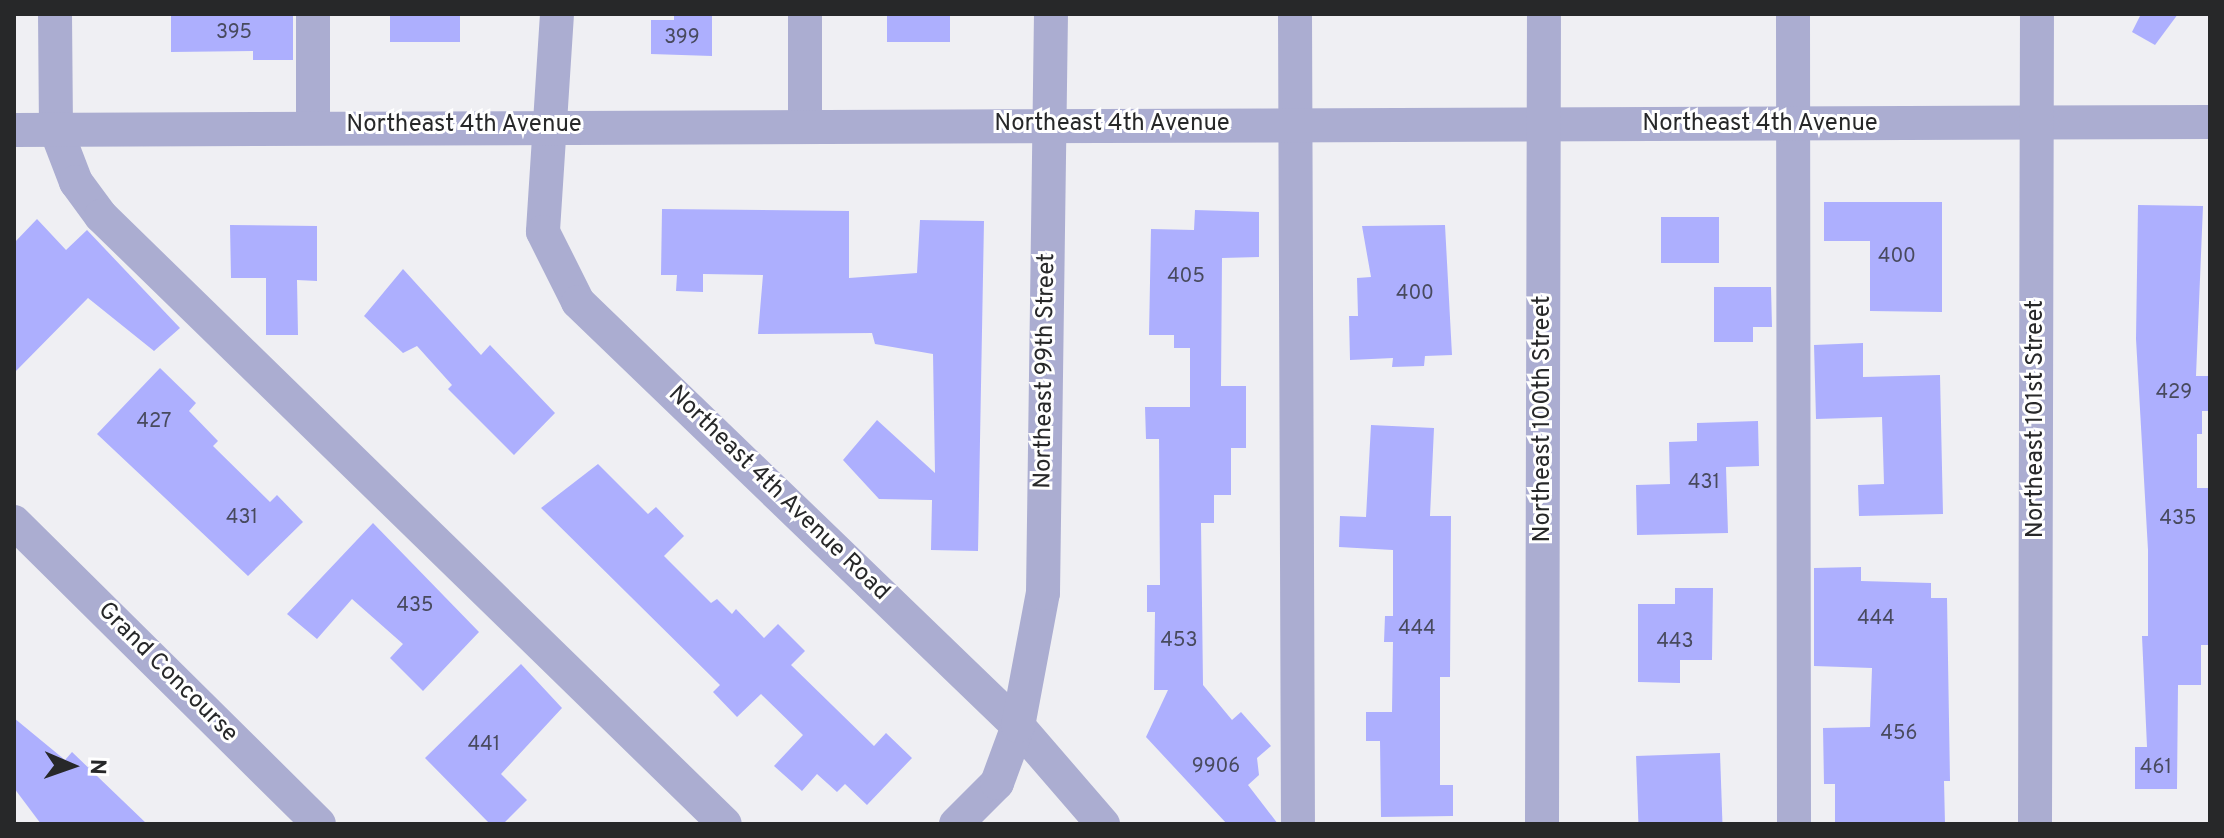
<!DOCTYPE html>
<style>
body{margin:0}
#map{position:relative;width:2224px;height:838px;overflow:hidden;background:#efeff3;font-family:Overpass,sans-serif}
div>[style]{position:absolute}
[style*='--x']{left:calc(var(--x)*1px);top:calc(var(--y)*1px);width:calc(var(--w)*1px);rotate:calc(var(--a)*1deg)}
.building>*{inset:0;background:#adaffe;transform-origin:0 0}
.minor>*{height:34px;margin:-17px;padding:0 17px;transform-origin:17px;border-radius:17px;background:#abadd1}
span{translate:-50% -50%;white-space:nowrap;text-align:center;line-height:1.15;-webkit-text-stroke:6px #fff;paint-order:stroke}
.number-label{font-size:20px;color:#484a5e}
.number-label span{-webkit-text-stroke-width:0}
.street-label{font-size:24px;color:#272829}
.frame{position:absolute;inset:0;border:16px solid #272829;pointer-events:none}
.north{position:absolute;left:32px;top:726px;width:80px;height:80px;-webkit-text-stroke:6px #fff;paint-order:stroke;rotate:92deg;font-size:22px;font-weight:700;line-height:32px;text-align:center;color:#272829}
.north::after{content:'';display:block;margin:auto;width:28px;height:36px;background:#272829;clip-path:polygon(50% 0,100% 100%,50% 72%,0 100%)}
</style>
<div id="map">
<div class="building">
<i style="clip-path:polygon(171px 14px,293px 14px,293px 60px,253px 60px,253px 51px,171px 52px)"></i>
<i style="left:390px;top:14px;width:70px;height:28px"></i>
<i style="clip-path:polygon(674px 14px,712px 14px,712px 56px,651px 54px,651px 20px,674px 20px)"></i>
<i style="left:887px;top:14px;width:63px;height:28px"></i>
<i style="clip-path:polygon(2141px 14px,2178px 14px,2155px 45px,2132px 32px)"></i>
<i style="clip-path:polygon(1824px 202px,1942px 202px,1942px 312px,1870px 311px,1870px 241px,1824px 241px)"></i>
<i style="clip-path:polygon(2138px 205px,2203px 206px,2196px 376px,2210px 376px,2210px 411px,2202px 411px,2202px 434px,2197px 434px,2197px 488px,2210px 488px,2210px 645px,2201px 645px,2201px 685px,2178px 685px,2177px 789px,2135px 789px,2135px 747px,2147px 747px,2142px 636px,2148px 636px,2148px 550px,2136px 339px)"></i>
<i style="clip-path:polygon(662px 209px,849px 211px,849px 278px,917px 273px,920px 220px,984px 221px,978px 551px,931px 550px,932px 500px,879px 499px,843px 460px,877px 420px,935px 473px,933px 354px,875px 344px,872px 333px,758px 334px,763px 275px,703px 274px,703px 292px,676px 291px,677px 275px,661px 275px)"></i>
<i style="clip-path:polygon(1195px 210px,1259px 212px,1259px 257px,1222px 258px,1221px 386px,1246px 386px,1246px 448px,1231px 448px,1231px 495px,1214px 495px,1214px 523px,1201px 523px,1203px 685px,1232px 720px,1241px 712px,1271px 746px,1257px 758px,1259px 775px,1248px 785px,1278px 824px,1227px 824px,1146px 737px,1168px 690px,1154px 690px,1155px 612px,1147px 612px,1147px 585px,1160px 585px,1159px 439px,1146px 439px,1145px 407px,1190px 407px,1190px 348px,1174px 348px,1174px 335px,1149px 335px,1151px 229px,1194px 230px)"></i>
<i style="left:1661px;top:217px;width:58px;height:46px"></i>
<i style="clip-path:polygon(37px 219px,66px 250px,87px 230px,180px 328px,154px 351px,88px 298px,14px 373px,14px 243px)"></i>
<i style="clip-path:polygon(230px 225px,317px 226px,317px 281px,297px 280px,298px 335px,266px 335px,266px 278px,231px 278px)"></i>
<i style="clip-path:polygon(1445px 225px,1452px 355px,1425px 356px,1424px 366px,1392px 367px,1393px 358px,1350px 360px,1349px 316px,1358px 316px,1357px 278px,1371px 277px,1362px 226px)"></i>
<i style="clip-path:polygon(403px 269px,481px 355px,490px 345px,555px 413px,514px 455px,448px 389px,452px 385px,417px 346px,403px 353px,364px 316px)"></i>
<i style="clip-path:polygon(1714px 287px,1771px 287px,1772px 327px,1753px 327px,1753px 342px,1714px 342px)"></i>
<i style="clip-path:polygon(1863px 343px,1863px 377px,1940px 375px,1943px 514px,1859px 516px,1858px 485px,1884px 484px,1882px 417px,1816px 419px,1814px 345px)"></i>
<i style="clip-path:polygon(160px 368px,196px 403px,189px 411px,218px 441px,213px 446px,270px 502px,277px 495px,303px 522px,248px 576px,97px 434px)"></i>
<i style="clip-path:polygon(1758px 421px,1759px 466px,1726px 467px,1728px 533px,1637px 535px,1636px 485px,1670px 484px,1669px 442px,1697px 441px,1697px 423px)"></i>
<i style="clip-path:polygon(1371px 425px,1434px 428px,1430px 516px,1451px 516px,1450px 677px,1440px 677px,1440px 785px,1453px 785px,1453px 816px,1381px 817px,1380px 741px,1366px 741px,1366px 712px,1392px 712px,1393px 642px,1384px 642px,1385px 616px,1393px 616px,1393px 550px,1339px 547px,1340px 516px,1366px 517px)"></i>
<i style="clip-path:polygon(598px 464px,648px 514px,656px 507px,684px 536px,664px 556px,711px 603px,717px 599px,732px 614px,736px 609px,764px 638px,778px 624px,805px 651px,791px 665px,874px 746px,886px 733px,912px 758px,867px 805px,845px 784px,837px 792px,817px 774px,802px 791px,774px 766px,803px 735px,761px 694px,737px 717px,713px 692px,720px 685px,541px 508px)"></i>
<i style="clip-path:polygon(373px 523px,479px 632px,423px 691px,390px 658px,403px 644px,352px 599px,317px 639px,287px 614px)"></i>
<i style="clip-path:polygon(1861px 567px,1861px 581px,1931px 583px,1931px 598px,1947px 598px,1950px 781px,1944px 781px,1945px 824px,1835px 824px,1835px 784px,1824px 784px,1823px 728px,1870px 727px,1872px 668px,1814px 666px,1814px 568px)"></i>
<i style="clip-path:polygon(1675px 588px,1713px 588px,1712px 660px,1680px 660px,1680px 683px,1638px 682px,1638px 604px,1675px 604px)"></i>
<i style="clip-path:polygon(521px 664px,562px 708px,501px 774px,527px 800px,503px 824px,490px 824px,425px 758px)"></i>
<i style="clip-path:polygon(14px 718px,65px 760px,72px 752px,147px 824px,41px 824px,14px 788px)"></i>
<i style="left:1720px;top:753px;width:71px;height:84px;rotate:88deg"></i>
</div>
<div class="minor">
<i style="--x:55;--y:14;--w:116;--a:89.5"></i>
<i style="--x:56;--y:130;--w:56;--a:69"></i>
<i style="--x:76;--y:182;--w:42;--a:53.7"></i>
<i style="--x:101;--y:216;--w:871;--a:44.26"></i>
<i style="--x:313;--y:14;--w:113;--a:90"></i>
<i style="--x:557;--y:14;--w:218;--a:93.7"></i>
<i style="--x:543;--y:232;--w:78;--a:63.4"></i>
<i style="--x:578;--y:302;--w:611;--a:43.94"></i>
<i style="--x:1018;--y:726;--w:130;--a:49.1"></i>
<i style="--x:805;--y:14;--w:111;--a:90"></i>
<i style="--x:1295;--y:14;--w:810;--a:89.79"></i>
<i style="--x:1793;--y:14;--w:810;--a:89.93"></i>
<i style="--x:14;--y:130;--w:2196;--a:-0.21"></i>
<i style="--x:14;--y:522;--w:429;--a:44.7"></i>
<i style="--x:956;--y:824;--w:58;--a:-45"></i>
<i style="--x:997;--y:783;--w:61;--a:-69.8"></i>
<i style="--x:1018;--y:726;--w:135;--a:-79.4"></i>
<i style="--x:1043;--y:593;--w:579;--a:-89.21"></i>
<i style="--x:1542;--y:824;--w:810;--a:-89.86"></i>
<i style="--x:2035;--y:824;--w:810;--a:-89.86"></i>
</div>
<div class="number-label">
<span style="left:234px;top:33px">395</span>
<span style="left:682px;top:38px">399</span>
<span style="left:1897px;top:257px">400</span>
<span style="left:1186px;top:277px">405</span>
<span style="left:1415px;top:294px">400</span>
<span style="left:2174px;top:393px">429</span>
<span style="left:154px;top:422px">427</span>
<span style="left:1704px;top:483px">431</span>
<span style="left:242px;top:518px">431</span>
<span style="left:2178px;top:519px">435</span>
<span style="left:415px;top:606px">435</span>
<span style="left:1876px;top:619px">444</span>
<span style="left:1417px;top:629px">444</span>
<span style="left:1179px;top:641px">453</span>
<span style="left:1675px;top:642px">443</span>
<span style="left:1899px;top:734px">456</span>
<span style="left:484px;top:745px">441</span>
<span style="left:1216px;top:767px">9906</span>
<span style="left:2156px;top:768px">461</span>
</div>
<div class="street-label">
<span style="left:1112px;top:125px">Northeast 4th Avenue</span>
<span style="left:1760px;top:125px">Northeast 4th Avenue</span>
<span style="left:464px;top:126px">Northeast 4th Avenue</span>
<span style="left:1046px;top:371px;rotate:-89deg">Northeast 99th Street</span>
<span style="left:1544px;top:419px;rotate:-90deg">Northeast 100th Street</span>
<span style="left:2037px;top:419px;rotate:-90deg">Northeast 101st Street</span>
<span style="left:778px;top:494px;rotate:44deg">Northeast 4th Avenue Road</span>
<span style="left:167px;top:673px;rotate:45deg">Grand Concourse</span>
</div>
<div class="frame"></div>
<div class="north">N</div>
</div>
